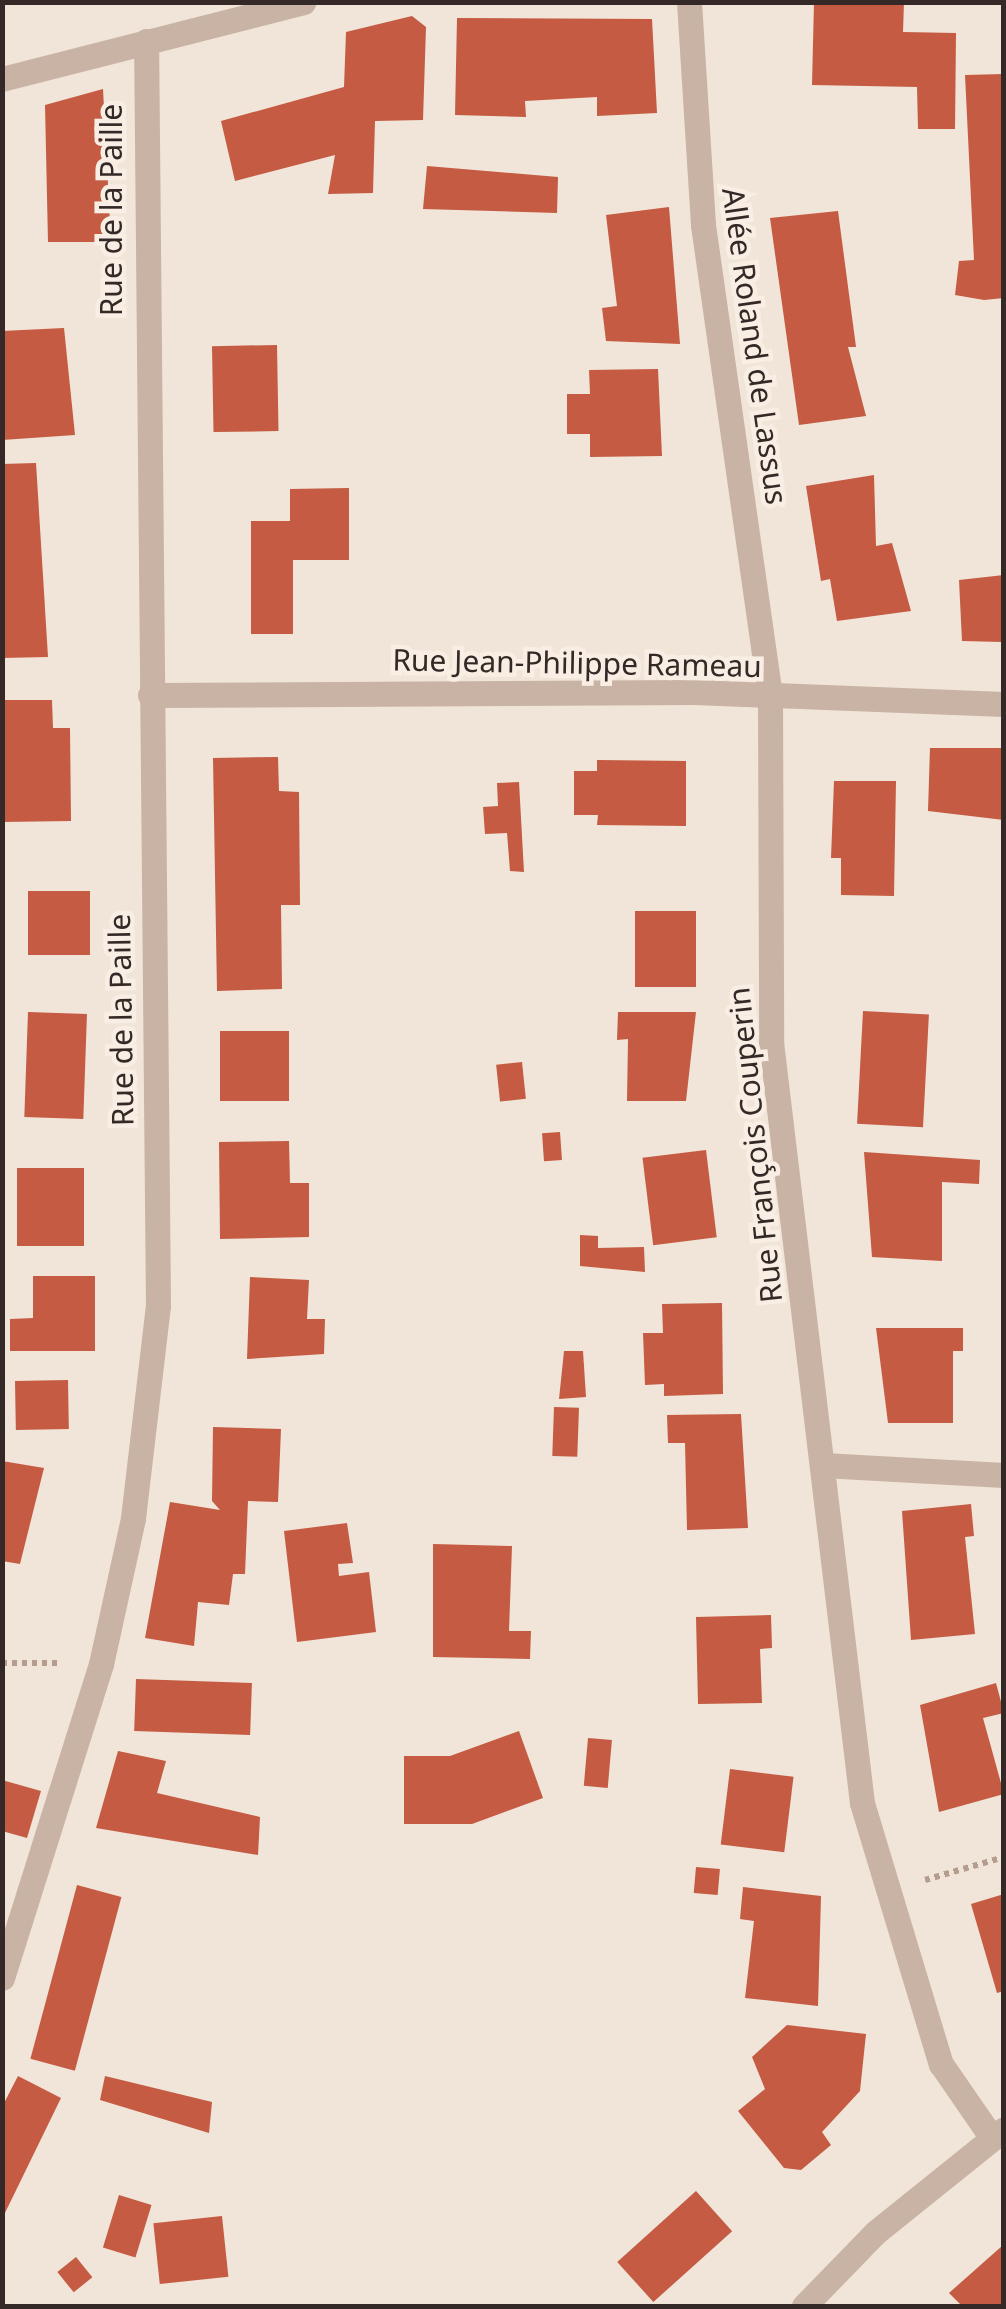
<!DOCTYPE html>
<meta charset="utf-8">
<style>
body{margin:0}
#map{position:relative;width:1006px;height:2309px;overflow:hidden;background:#f1e4d8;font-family:"Noto Sans",sans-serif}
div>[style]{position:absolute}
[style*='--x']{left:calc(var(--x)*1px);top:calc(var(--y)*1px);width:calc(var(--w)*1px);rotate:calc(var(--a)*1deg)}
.building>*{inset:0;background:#c45b42;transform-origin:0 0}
.path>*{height:6px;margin-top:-3px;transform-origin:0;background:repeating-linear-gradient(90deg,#b49d8f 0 5px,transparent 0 10px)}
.minor>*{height:25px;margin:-12.5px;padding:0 12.5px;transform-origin:12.5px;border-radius:12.5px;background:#c8b3a4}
.tertiary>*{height:25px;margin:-12.5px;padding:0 12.5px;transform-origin:12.5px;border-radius:12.5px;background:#c8b3a4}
span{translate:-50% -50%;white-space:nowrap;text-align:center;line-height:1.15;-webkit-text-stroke:9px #f9eee4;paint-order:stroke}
.street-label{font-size:30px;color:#342926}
.frame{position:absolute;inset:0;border:5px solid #342926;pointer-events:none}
</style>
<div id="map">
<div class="building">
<i style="clip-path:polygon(814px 2px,904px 2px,903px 32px,956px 33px,955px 129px,918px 129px,917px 87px,812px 85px)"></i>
<i style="clip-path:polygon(412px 16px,426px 27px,423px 120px,375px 121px,373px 193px,328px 194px,335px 155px,235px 181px,221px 121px,344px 87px,346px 32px)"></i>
<i style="clip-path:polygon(457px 18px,652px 19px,657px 113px,597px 116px,597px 97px,525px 101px,526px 117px,455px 115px)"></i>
<i style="clip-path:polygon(1004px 74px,1004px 298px,984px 300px,955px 295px,959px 261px,974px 260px,965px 75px)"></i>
<i style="clip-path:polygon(103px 89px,111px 242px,48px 242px,45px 105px)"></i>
<i style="clip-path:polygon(427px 166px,558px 177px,557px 213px,423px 209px)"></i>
<i style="clip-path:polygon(669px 207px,680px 344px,606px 341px,602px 308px,617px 306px,606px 215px)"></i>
<i style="clip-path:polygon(838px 211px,856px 347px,848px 347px,866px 416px,799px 425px,770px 218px)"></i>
<i style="clip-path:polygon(64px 328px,75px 435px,2px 440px,2px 331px)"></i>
<i style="left:277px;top:345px;width:86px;height:65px;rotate:89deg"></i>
<i style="clip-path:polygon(658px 369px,662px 456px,590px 457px,590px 434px,567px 434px,567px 394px,590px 394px,589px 370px)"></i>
<i style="clip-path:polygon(36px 463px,48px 657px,2px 658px,2px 464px)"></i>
<i style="clip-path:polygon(874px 475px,876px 546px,892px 543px,911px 611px,837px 621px,830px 579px,821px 581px,806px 486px)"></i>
<i style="clip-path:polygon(349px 488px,349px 560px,293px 560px,293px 634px,251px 634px,251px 521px,290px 521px,290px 489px)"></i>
<i style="clip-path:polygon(1004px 575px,1002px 642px,962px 641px,959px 580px)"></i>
<i style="clip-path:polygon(2px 700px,52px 700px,53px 728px,70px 728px,71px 821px,2px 822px)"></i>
<i style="clip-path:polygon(930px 748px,1004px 748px,1004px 820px,928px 811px)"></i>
<i style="clip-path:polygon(278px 757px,279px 791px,299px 792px,300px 905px,281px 905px,282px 989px,217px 991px,213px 758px)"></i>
<i style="clip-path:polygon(597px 760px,686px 761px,686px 826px,597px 825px,598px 815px,574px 815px,574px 771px,597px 771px)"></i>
<i style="clip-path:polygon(834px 781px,896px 781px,894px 896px,841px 895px,841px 858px,831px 858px)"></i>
<i style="clip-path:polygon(519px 782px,524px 872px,510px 871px,507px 833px,485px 834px,483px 807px,498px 806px,497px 783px)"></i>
<i style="left:28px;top:891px;width:62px;height:64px"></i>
<i style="left:635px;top:911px;width:61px;height:76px"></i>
<i style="left:863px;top:1011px;width:66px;height:113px;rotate:3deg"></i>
<i style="left:28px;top:1012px;width:59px;height:105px;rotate:2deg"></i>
<i style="clip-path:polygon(618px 1012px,696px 1012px,686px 1101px,627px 1101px,628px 1039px,617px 1040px)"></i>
<i style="left:220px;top:1031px;width:69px;height:70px"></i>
<i style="left:522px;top:1062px;width:37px;height:26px;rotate:84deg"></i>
<i style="left:560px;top:1132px;width:28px;height:18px;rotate:86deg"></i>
<i style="clip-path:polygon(289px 1141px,290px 1183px,309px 1183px,309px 1237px,220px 1239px,219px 1142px)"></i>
<i style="left:706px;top:1150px;width:88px;height:64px;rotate:83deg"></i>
<i style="clip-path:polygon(864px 1152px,980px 1160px,979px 1184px,942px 1182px,942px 1261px,872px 1257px)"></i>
<i style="left:17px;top:1168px;width:67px;height:78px"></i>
<i style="clip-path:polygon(580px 1235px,598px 1236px,598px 1248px,644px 1247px,645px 1272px,580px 1266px)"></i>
<i style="clip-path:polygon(33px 1276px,95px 1276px,95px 1351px,10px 1351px,10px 1319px,33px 1318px)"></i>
<i style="clip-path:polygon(250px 1277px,309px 1280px,307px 1319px,325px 1319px,324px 1354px,247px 1359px)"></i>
<i style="clip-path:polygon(722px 1303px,723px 1394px,664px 1396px,664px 1384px,645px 1385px,643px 1333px,663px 1333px,662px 1304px)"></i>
<i style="clip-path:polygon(876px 1328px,963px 1328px,963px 1351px,953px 1351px,953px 1423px,888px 1423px)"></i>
<i style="clip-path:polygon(564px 1351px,583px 1351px,586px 1397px,559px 1399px)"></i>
<i style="left:68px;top:1380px;width:49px;height:53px;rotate:89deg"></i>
<i style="left:554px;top:1407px;width:25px;height:49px;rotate:2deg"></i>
<i style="clip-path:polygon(741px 1414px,748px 1528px,687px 1530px,685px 1443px,668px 1443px,667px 1415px)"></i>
<i style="clip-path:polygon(213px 1427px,281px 1429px,278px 1502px,248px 1501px,245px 1574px,233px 1574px,229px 1605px,198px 1602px,194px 1646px,145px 1638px,170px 1502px,220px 1510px,212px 1501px)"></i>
<i style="clip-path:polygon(2px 1461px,44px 1468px,20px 1564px,2px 1561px)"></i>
<i style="clip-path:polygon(971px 1504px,974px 1536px,965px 1537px,975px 1634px,911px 1640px,902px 1511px)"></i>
<i style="clip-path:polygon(347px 1523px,353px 1563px,338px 1564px,339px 1576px,369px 1572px,376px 1632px,297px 1642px,284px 1531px)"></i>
<i style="clip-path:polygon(433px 1544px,512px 1546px,509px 1631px,531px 1631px,530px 1659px,433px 1657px)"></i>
<i style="clip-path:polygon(771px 1615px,772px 1648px,760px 1649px,762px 1703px,698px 1704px,696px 1617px)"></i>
<i style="left:136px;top:1679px;width:116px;height:52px;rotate:2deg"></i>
<i style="clip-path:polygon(996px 1683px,1004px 1713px,983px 1718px,1004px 1794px,939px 1812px,920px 1705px)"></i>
<i style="clip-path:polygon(519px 1731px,543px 1798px,472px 1824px,404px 1824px,404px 1756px,450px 1756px)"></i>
<i style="left:588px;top:1738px;width:24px;height:48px;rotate:5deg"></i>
<i style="clip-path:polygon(118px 1751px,166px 1761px,157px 1793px,260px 1817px,258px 1855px,96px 1828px)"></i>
<i style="left:730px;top:1769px;width:64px;height:76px;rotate:7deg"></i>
<i style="clip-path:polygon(2px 1780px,41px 1791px,27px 1838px,2px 1831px)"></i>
<i style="left:696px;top:1867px;width:24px;height:26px;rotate:5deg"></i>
<i style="left:77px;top:1885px;width:46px;height:180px;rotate:15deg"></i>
<i style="clip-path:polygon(743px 1887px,821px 1896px,818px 2006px,745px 1998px,754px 1921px,740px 1919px)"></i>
<i style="clip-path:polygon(1004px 1894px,1004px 1991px,997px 1993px,971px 1904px)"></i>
<i style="clip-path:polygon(787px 2025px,866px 2034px,860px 2091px,822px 2132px,831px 2145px,801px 2170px,784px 2168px,738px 2111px,765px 2089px,752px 2057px)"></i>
<i style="clip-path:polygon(18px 2076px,61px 2098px,3px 2217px,2px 2107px)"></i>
<i style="clip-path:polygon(105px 2076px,212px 2102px,209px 2133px,100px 2100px)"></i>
<i style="left:696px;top:2191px;width:54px;height:106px;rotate:48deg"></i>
<i style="left:119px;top:2195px;width:34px;height:55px;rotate:17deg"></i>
<i style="left:222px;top:2216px;width:61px;height:69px;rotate:84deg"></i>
<i style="clip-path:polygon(1002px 2246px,1004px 2306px,962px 2306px,949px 2293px)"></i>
<i style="left:76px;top:2257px;width:26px;height:24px;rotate:51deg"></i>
</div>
<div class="path">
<i style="--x:2;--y:1663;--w:58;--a:0"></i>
<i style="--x:925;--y:1880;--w:82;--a:-16.2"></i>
</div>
<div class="minor">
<i style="--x:689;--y:2;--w:223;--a:86.4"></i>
<i style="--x:703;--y:225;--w:477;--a:81.9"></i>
<i style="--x:770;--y:697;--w:345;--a:89.8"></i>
<i style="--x:771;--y:1042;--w:766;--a:83.18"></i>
<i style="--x:862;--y:1803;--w:273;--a:73.2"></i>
<i style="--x:941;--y:2064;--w:90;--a:55.4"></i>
<i style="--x:150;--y:695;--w:544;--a:-0.32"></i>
<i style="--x:694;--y:692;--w:310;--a:2.2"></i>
<i style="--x:823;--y:1465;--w:181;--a:3.2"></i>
<i style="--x:804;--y:2306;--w:103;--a:-45.8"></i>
<i style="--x:876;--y:2232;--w:164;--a:-38.8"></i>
</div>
<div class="tertiary">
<i style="--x:2;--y:79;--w:311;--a:-14.3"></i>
<i style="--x:2;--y:1978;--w:329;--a:-72.5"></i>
<i style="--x:101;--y:1664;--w:149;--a:-77.6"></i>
<i style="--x:133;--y:1518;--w:213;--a:-83.3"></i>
<i style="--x:158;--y:1306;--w:1265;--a:-90.54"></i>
</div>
<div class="street-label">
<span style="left:111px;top:210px;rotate:-90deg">Rue de la Paille</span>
<span style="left:755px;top:346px;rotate:82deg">Allée Roland de Lassus</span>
<span style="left:577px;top:663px;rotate:1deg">Rue Jean-Philippe Rameau</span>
<span style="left:121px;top:1020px;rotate:-91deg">Rue de la Paille</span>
<span style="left:755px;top:1145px;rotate:-96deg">Rue François Couperin</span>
</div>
<div class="frame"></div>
</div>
